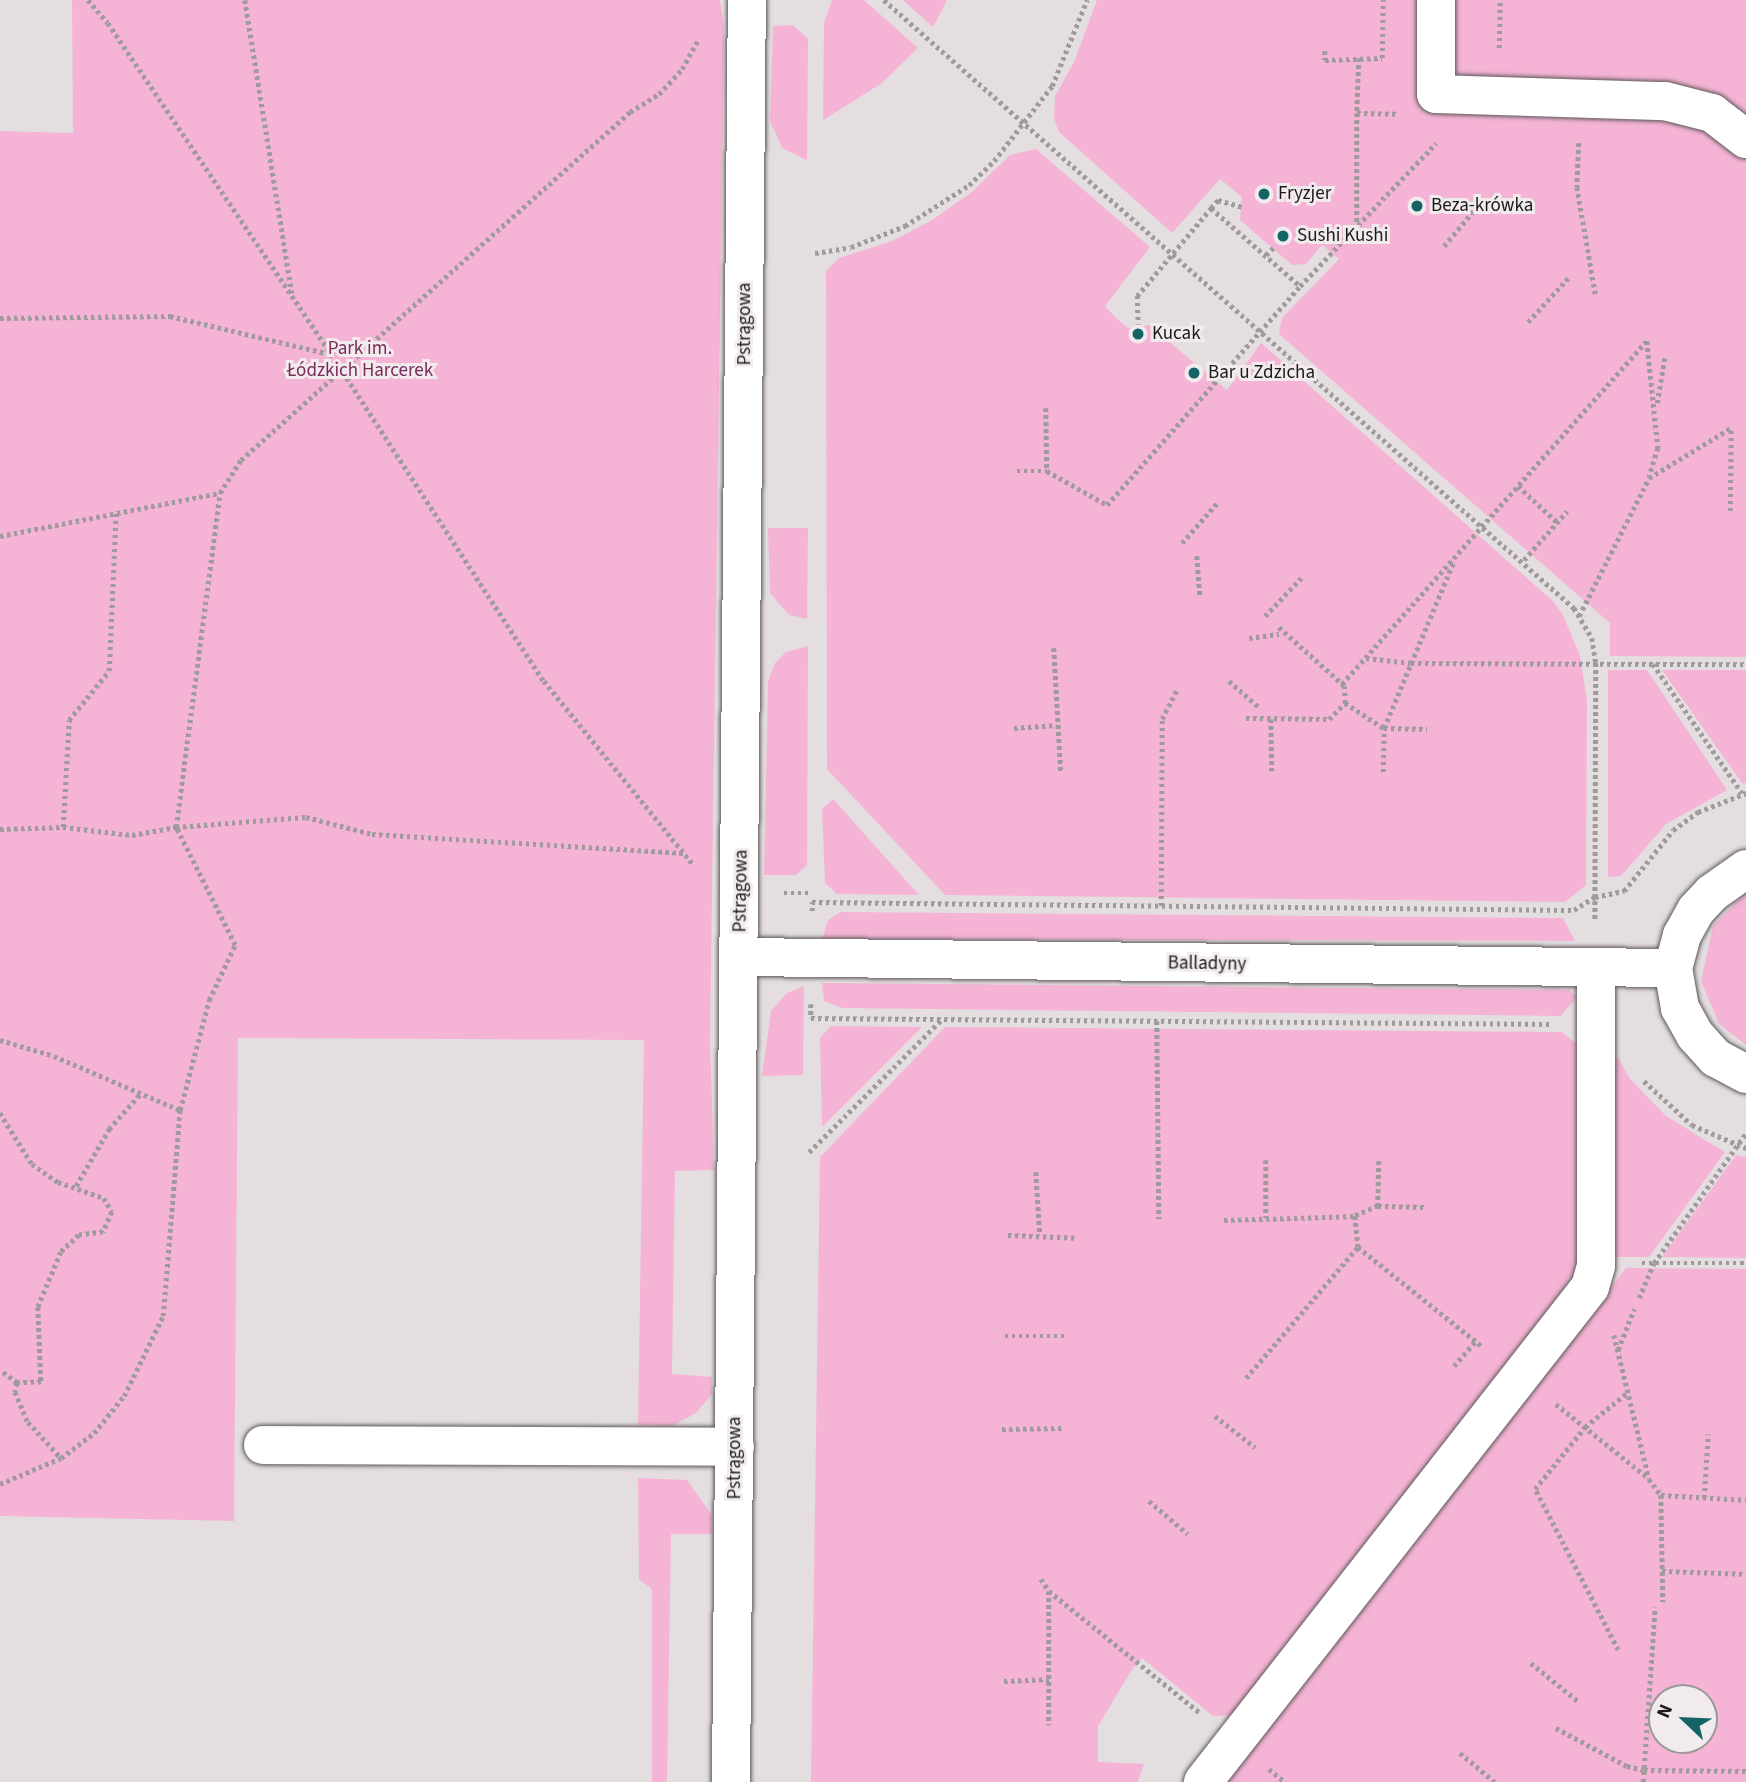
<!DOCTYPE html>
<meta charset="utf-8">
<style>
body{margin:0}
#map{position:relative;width:1746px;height:1782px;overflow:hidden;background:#e4dee0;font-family:"Source Sans 3",sans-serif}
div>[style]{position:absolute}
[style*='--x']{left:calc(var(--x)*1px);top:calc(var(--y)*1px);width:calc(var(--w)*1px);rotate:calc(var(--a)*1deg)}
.green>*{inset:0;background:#f5b4d5}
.path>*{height:4.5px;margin-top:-2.25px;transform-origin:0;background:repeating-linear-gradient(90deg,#9f9a9c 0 3.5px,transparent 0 7px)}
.roads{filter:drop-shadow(0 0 2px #5d585a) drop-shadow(0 0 2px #5d585a)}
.minor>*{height:38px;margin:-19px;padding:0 19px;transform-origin:19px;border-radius:19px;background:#fff}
.dots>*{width:19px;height:19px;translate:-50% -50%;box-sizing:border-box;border:4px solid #f1ebee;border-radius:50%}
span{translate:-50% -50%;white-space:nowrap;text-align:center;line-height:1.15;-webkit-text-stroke:6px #f1ebee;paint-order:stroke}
.poi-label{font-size:19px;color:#1c1a1a}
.left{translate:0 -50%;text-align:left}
.street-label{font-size:19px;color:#1c1a1a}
.park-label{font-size:19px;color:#7a2b5a}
.north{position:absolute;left:1648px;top:1684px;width:70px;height:70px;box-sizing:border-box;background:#f1ebee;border:2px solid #9c9799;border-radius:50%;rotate:293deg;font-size:19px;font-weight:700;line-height:28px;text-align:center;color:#1c1a1a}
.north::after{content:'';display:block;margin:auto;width:24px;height:32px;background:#146466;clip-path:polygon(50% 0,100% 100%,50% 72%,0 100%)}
</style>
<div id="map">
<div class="green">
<i style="clip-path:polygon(72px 0,720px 0,724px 26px,710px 1041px,714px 1170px,675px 1171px,672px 1374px,712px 1377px,712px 1394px,696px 1413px,672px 1426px,638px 1425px,644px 1040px,238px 1038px,234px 1521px,0 1516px,0 131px,73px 133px)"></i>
<i style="clip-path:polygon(832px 0,864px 0,918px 48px,882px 83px,823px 120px,824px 23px)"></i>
<i style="clip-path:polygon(903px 0,947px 0,933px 27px)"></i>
<i style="clip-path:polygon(1097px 0,1746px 0,1746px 657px,1610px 656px,1610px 623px,1279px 334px,1282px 318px,1339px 259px,1322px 245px,1306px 264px,1292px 265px,1240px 220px,1242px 197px,1220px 179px,1172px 233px,1059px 132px,1054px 119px,1055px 96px,1074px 62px)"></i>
<i style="clip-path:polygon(793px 25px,808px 39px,807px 160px,782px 148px,770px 121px,773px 26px)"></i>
<i style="clip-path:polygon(1036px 149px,1150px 247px,1105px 306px,1115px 317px,1128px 328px,1149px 325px,1227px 390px,1261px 343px,1553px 601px,1563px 615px,1580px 656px,1587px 701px,1586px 885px,1565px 902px,945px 895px,827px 769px,826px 271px,839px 258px,892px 241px,932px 220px,972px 192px,1010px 155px)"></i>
<i style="clip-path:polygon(768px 528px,808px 528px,807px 619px,789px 615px,770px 593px)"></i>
<i style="clip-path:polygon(808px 646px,807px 865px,796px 875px,764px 875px,768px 681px,775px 663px,786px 652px)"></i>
<i style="clip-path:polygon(1608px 670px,1647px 670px,1727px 790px,1666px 824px,1621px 876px,1608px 877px)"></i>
<i style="clip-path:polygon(1662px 670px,1746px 670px,1746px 783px,1742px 783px)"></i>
<i style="clip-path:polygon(833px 799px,919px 895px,837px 894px,825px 883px,822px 809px)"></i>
<i style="clip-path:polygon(1746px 892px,1746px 1045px,1719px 1024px,1701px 981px,1713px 926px)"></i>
<i style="clip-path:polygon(841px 912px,1563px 918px,1575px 941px,822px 939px,828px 920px)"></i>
<i style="clip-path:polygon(822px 983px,1569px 990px,1577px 997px,1561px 1016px,842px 1008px,824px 1001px)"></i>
<i style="clip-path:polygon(804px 986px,803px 1075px,762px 1076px,771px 1011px,786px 994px)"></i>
<i style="clip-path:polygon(831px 1026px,922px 1027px,822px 1127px,820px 1038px)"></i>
<i style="clip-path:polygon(945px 1027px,1562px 1032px,1585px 1051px,1580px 1269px,1240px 1715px,1213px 1716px,1142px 1658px,1133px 1668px,1098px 1726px,1098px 1762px,1144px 1764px,1138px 1782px,811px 1782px,820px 1157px)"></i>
<i style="clip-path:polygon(1608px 1059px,1619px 1059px,1630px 1079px,1666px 1116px,1725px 1152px,1649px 1257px,1615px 1257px,1609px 1251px)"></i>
<i style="clip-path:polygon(1736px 1155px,1746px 1157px,1746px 1258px,1662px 1257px)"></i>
<i style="clip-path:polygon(evenodd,1626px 1268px,1746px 1269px,1746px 1782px,1219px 1782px,1626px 1268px,1662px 1698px,1704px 1698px,1704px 1740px,1662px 1740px,1662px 1698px)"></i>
<i style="clip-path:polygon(638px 1478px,687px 1480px,712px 1515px,712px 1534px,671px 1534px,667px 1782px,652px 1782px,652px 1589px,639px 1579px)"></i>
</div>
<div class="path">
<i style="--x:88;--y:0;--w:30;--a:49"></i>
<i style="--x:108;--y:23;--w:421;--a:56"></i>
<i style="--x:343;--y:372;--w:369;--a:57"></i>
<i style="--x:544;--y:681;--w:235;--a:50.9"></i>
<i style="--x:245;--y:0;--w:297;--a:80.9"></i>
<i style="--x:884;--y:0;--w:920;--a:41.39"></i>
<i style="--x:1574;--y:608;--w:35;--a:59"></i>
<i style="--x:1592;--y:638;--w:25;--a:81"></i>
<i style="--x:1596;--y:663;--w:258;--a:90.2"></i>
<i style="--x:1499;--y:48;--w:48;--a:-88.8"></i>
<i style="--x:1325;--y:51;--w:9;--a:90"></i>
<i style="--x:1325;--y:60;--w:57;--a:-2"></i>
<i style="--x:1382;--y:58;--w:58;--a:-89"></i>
<i style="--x:1359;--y:58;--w:55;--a:92.1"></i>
<i style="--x:1357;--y:113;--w:39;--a:1"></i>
<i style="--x:1357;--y:113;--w:112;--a:90"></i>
<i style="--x:1579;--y:143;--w:44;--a:92.6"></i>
<i style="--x:1577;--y:187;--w:112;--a:80.2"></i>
<i style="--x:1211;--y:208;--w:118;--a:41.2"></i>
<i style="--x:1444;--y:246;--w:59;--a:-49.8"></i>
<i style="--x:815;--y:253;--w:36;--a:-9"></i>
<i style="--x:851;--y:247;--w:58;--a:-21.3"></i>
<i style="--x:905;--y:226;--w:76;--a:-32.6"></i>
<i style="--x:969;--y:185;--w:35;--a:-44"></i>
<i style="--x:994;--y:161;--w:95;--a:-52.3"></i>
<i style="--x:1052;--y:86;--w:93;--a:-67.9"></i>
<i style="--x:1266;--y:255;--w:10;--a:-45"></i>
<i style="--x:0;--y:318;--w:170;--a:-0.7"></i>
<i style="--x:170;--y:316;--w:164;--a:13.4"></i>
<i style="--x:1528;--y:322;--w:62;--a:-47.6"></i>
<i style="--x:1138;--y:327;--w:31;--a:-92"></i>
<i style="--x:1137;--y:296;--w:115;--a:-49.9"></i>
<i style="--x:1211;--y:208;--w:11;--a:-49"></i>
<i style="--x:1218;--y:200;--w:25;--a:16"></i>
<i style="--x:1647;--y:341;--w:108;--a:84.1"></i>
<i style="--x:1658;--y:448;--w:30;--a:107"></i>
<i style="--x:1657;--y:403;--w:48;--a:-80.3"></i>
<i style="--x:1046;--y:408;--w:63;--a:89.1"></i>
<i style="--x:1047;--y:471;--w:69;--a:29.5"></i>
<i style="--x:1107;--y:505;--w:292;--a:-48.6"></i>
<i style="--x:1300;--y:286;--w:197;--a:-46.4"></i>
<i style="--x:1017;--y:471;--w:30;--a:0"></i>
<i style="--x:1518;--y:486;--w:53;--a:42.7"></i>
<i style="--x:1730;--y:511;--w:83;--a:-89.3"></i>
<i style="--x:0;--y:536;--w:224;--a:-11.1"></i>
<i style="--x:220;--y:493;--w:39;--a:-58"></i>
<i style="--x:241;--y:460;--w:522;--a:-41.82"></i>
<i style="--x:630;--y:112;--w:34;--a:-32"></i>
<i style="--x:659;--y:94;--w:34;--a:-47"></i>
<i style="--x:682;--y:69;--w:33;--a:-61"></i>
<i style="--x:1182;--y:543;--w:53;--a:-48.8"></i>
<i style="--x:1197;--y:556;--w:40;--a:85.7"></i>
<i style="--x:1524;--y:560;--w:65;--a:-48.7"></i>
<i style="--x:1265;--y:616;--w:54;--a:-46.5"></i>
<i style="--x:1579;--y:616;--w:155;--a:-63.1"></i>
<i style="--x:1649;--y:478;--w:96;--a:-31.4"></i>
<i style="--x:1249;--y:638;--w:30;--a:-8"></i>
<i style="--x:1054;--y:648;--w:124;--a:86.8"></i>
<i style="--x:1366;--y:658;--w:45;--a:6.3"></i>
<i style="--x:1411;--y:663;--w:335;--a:0.2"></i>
<i style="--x:1653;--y:664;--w:157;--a:55.4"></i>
<i style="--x:1229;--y:681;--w:41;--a:41.1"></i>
<i style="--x:1342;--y:684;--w:460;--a:-48.4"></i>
<i style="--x:1345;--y:703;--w:46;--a:32.7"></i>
<i style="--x:1384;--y:728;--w:43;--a:1.3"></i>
<i style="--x:1246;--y:718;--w:83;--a:0.7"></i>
<i style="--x:1329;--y:719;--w:23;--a:-45"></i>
<i style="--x:1345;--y:703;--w:17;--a:-93"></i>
<i style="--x:1344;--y:686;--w:91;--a:-138.1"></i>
<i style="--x:1271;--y:719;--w:52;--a:88.9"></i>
<i style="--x:1014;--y:728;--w:42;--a:-4.1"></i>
<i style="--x:1383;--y:772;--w:44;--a:-88.7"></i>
<i style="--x:1384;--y:728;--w:179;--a:-67.3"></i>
<i style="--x:63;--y:827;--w:107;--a:-86.8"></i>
<i style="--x:69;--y:720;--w:63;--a:-50.8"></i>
<i style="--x:109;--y:671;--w:158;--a:-87.5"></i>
<i style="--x:0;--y:829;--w:63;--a:-1.8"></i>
<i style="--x:63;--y:827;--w:69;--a:6.6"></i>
<i style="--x:132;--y:835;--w:45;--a:-10.3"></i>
<i style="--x:176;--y:827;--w:130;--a:-4.4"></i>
<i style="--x:306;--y:817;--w:68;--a:14.4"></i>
<i style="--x:372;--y:834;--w:313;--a:3.5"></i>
<i style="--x:784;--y:893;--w:27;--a:0"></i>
<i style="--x:1161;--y:906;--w:187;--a:-89.7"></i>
<i style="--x:1162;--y:719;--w:34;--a:-63"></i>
<i style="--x:812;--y:911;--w:9;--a:-90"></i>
<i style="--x:812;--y:902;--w:762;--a:0.6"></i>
<i style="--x:1574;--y:910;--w:25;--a:-32"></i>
<i style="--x:1595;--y:897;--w:30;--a:-12"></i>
<i style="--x:1624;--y:891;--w:78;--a:-51.2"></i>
<i style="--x:1673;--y:830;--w:31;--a:-36"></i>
<i style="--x:1698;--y:812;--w:52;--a:-21.6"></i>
<i style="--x:811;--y:1004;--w:14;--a:90"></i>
<i style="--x:811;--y:1018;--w:740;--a:0.46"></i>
<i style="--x:1157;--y:1021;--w:198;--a:89.4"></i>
<i style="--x:0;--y:1040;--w:56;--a:16.5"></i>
<i style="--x:54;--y:1056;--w:137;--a:23.2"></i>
<i style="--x:1644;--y:1081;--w:65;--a:42.5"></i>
<i style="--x:1692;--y:1125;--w:59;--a:23.1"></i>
<i style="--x:0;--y:1113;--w:60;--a:57.9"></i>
<i style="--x:32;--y:1164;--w:32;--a:35"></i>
<i style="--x:58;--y:1182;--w:49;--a:19.2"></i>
<i style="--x:104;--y:1198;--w:16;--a:60"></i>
<i style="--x:112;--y:1212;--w:22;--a:114"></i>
<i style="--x:103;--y:1232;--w:24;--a:173"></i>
<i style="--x:79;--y:1235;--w:25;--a:137"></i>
<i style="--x:61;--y:1252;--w:60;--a:112.7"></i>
<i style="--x:38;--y:1307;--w:75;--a:87.7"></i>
<i style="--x:41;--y:1382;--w:24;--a:178"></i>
<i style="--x:17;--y:1383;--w:21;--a:-143"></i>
<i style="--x:809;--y:1152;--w:188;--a:-45"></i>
<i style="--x:1266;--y:1160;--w:58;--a:90"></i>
<i style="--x:1379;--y:1161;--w:45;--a:91.3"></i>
<i style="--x:1378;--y:1206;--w:46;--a:1.2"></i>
<i style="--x:1036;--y:1172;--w:63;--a:86.4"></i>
<i style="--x:76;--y:1186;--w:66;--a:-59.9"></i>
<i style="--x:109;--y:1129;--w:48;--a:-48.4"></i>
<i style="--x:1378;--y:1206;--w:25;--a:157"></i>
<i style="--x:1355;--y:1216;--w:31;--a:84"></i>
<i style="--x:1358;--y:1247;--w:160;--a:38.7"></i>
<i style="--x:1224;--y:1220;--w:131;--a:-1.7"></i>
<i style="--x:1008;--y:1235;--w:70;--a:2.5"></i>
<i style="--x:1642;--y:1263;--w:104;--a:0"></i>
<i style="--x:1639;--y:1298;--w:38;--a:-67"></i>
<i style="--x:1654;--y:1263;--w:159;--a:-54.7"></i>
<i style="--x:1614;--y:1335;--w:148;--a:76.3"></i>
<i style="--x:1649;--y:1479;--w:20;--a:53"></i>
<i style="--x:1661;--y:1495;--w:85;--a:3.4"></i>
<i style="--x:1005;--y:1336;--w:59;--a:0"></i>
<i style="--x:1618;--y:1350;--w:44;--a:-68.7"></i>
<i style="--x:1454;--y:1366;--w:33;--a:-49"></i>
<i style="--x:1246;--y:1378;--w:172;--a:-49.5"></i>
<i style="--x:17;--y:1383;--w:9;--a:103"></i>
<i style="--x:15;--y:1392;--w:33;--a:67"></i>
<i style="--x:28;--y:1422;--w:49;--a:47.5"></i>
<i style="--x:1556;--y:1404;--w:117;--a:38.7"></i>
<i style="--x:1215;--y:1416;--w:51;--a:37.8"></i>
<i style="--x:1002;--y:1429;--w:60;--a:-1"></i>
<i style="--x:0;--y:1484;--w:66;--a:-23.1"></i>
<i style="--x:61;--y:1458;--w:41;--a:-37.1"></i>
<i style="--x:94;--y:1433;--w:48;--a:-51"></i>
<i style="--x:124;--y:1396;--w:89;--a:-64"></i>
<i style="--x:163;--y:1316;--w:207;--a:-85.3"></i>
<i style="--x:180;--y:1110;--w:114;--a:-75.2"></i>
<i style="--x:209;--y:1000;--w:61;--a:-64.7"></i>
<i style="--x:235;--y:945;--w:132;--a:-116.6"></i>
<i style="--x:176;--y:827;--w:337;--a:-82.5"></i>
<i style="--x:1661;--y:1495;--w:107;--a:88.9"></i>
<i style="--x:1704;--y:1498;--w:64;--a:-86.4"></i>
<i style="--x:1149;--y:1501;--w:51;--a:40.2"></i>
<i style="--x:1662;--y:1571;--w:84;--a:2"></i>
<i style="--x:1041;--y:1579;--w:14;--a:56"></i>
<i style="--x:1049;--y:1591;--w:194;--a:38.9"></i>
<i style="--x:1049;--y:1591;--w:134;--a:90"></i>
<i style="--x:1618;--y:1650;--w:181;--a:-117.3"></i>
<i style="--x:1535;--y:1489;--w:80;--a:-51.1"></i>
<i style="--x:1585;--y:1427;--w:55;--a:-39.1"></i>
<i style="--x:1531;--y:1663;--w:60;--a:39"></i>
<i style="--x:1004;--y:1681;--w:45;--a:-2.5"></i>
<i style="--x:1556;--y:1728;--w:81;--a:28.2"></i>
<i style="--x:1627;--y:1766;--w:17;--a:13"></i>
<i style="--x:1644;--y:1770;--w:102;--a:0.6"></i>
<i style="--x:1460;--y:1753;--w:45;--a:39.6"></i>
<i style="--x:1269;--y:1769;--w:21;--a:39"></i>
<i style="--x:1643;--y:1782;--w:175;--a:-86.1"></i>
</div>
<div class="roads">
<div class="minor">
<i style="--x:1436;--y:0;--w:94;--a:90"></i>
<i style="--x:1436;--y:94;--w:229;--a:1.8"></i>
<i style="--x:1665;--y:101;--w:49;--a:14.3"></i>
<i style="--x:1712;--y:113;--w:43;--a:37.4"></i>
<i style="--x:1746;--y:869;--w:42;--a:144.8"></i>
<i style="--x:1712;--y:893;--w:23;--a:133"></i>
<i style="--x:1696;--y:910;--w:29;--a:119"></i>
<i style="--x:1682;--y:935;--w:34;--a:105"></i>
<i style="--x:1673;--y:968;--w:41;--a:80.1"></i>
<i style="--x:1680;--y:1008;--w:31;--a:61"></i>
<i style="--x:1695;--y:1035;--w:31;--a:48"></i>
<i style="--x:1716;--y:1058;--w:34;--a:28"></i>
<i style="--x:741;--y:957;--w:932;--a:0.68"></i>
<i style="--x:263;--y:1445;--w:472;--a:0.2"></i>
<i style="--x:731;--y:1782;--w:1782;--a:-89.49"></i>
<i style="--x:1203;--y:1782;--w:628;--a:-51.98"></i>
<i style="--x:1590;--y:1287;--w:22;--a:-74"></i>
<i style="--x:1596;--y:1266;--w:298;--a:-90"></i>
</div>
</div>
<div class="dots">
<i style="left:1264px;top:194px;background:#146466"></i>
<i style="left:1417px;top:206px;background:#146466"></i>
<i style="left:1283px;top:236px;background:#146466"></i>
<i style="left:1138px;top:334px;background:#146466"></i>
<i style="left:1194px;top:373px;background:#146466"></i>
</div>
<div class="poi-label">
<span class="left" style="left:1278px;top:194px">Fryzjer</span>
<span class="left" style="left:1431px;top:206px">Beza-krówka</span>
<span class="left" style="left:1297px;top:236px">Sushi Kushi</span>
<span class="left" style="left:1152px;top:334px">Kucak</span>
<span class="left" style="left:1208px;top:373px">Bar u Zdzicha</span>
</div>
<div class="street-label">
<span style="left:745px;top:324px;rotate:-90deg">Pstrągowa</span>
<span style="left:741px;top:891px;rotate:-89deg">Pstrągowa</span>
<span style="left:1207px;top:964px;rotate:1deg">Balladyny</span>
<span style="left:735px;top:1458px;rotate:-90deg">Pstrągowa</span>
</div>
<div class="park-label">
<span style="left:360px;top:360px">Park im.<br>Łódzkich Harcerek</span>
</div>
<div class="north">N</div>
</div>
